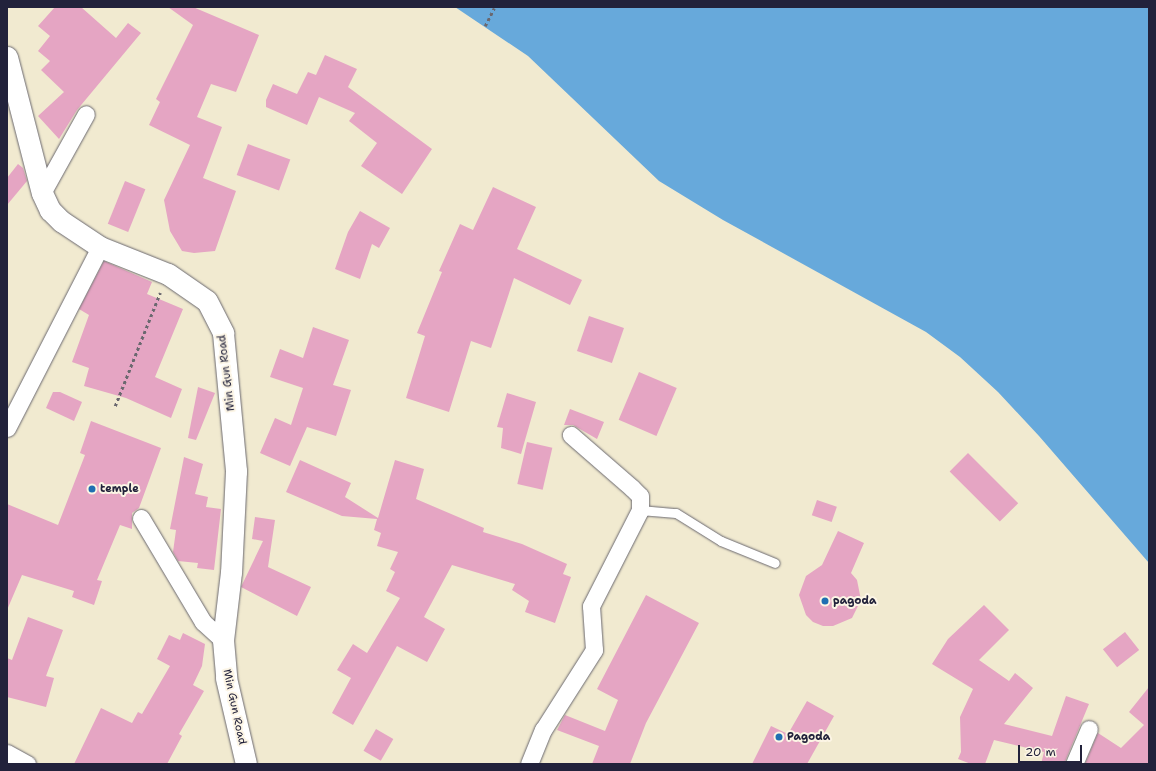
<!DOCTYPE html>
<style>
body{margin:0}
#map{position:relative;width:1156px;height:771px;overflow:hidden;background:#f1ead0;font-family:"Shantell Sans",sans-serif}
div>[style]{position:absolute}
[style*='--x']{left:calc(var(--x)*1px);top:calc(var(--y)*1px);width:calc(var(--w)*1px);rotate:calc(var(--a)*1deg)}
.water>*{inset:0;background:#67a9db}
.building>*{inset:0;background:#e5a5c3;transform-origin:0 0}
.path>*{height:2.5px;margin-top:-1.25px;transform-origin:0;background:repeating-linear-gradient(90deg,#6a686f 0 3px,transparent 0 6px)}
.roads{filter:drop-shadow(0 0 1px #6a686f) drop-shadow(0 0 1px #6a686f)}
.service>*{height:9px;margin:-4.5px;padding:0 4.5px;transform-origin:4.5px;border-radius:4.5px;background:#fff}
.minor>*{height:17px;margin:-8.5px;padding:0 8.5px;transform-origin:8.5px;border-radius:8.5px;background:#fff}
.tertiary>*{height:21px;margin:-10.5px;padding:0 10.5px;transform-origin:10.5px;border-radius:10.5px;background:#fff}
.dots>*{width:11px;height:11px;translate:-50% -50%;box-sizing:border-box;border:2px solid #fcf5e5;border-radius:50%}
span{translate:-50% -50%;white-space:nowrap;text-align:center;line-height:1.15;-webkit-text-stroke:4px #fcf5e5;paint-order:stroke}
.street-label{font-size:11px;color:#22223b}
.poi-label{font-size:11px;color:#22223b;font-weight:700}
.left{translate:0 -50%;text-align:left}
.frame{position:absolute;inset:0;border:8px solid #22223b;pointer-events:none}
.scale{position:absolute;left:1018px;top:745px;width:64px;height:18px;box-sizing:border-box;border:2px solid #22223b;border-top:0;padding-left:5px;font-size:12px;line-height:14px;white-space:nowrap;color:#22223b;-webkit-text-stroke:3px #fcf5e5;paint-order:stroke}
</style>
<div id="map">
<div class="water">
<i style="clip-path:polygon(455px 7px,1149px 7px,1149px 563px,1039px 436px,998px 392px,960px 357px,926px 332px,723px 220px,659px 181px,528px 56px)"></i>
</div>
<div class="building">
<i style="clip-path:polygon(55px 7px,81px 7px,116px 38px,128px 23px,141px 33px,77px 110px,59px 139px,38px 116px,64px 92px,41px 70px,50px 61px,38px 51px,50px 36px,38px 26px)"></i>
<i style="clip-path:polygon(168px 7px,193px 7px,259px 35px,236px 92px,211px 84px,197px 117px,222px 127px,203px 178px,236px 191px,215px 251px,194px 253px,182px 251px,170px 231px,164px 200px,190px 145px,149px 125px,160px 102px,156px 99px,193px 25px)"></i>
<i style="clip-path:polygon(325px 55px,357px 69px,348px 87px,432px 149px,402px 194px,361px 166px,377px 143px,349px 121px,355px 113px,319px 97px,307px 125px,266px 107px,266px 100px,273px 84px,297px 94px,308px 72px,316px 75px)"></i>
<i style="left:248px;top:144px;width:45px;height:33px;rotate:20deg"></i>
<i style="clip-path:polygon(18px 164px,23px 168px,27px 181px,7px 205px,7px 178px)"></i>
<i style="left:125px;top:181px;width:22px;height:46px;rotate:22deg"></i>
<i style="clip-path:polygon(493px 187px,536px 207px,517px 249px,582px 280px,570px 305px,514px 278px,491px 348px,471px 341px,449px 412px,406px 398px,425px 336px,417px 333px,442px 272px,439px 271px,460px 224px,473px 230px)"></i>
<i style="clip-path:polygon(360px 211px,390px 228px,379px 248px,372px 244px,360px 279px,335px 269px,348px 232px)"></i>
<i style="clip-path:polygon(104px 261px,152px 282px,147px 294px,183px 309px,155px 377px,182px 389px,171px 418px,126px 398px,84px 386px,89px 368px,72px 362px,89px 315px,79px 309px)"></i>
<i style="left:589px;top:316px;width:37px;height:37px;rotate:19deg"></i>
<i style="clip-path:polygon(313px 327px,349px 340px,333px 385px,351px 390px,336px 436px,307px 427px,290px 466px,260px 453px,275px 418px,291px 425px,303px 388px,270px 377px,280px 349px,303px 358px)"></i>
<i style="left:639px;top:372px;width:41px;height:52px;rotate:23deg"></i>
<i style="clip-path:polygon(198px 387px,215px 393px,196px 440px,188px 438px)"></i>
<i style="clip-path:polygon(53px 392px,60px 392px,82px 402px,74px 421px,46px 408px)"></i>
<i style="clip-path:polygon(507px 393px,536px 402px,521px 454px,501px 448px,503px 428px,497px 427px)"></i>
<i style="clip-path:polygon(570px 409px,604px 422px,597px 439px,573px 425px,564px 425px)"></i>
<i style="clip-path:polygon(91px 421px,161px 448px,139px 508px,132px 513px,132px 529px,120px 525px,97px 580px,102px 581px,94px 605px,72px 597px,74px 591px,22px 575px,7px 610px,7px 504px,58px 525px,85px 455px,80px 453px)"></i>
<i style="left:527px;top:442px;width:26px;height:43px;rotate:13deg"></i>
<i style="left:968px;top:453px;width:71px;height:26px;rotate:45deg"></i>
<i style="clip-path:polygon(184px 457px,203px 464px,195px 494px,208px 497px,206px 507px,221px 509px,214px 570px,197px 568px,198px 563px,178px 561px,173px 552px,176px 530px,170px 529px)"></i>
<i style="clip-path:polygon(300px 460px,351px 483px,345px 497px,378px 518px,395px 460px,424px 469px,416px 499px,484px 528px,483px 532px,522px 544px,567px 564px,563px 574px,571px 577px,555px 623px,525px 612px,529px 601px,512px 590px,515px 584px,452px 565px,424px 617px,445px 629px,427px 662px,397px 646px,353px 725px,332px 713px,351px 678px,337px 670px,353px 644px,367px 653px,400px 598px,386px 591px,395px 572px,390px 569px,398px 552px,377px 546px,381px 533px,374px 530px,377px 519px,342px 516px,286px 492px)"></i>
<i style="left:817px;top:500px;width:21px;height:16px;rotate:19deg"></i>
<i style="clip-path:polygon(255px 517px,275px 520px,268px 567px,311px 587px,297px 616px,241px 587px,263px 541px,252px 539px)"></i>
<i style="clip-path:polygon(838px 531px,864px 543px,851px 573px,857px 580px,861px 600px,852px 618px,833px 626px,823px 626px,813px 622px,806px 615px,799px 595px,806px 576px,822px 565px)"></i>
<i style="clip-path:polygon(646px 595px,699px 623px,646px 723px,630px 764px,592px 764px,599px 746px,557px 730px,565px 715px,605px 731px,618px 700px,597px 689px)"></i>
<i style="clip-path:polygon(984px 605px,1009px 630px,979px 660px,1009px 681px,1015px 673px,1033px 688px,1004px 724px,1052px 736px,1066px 696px,1089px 704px,1064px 764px,1041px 764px,1044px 752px,994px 740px,985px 764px,971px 764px,958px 759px,961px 752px,960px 717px,973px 689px,932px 664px,948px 639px)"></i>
<i style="clip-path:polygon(28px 617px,63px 630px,46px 676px,54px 678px,46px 707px,7px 697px,7px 658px,12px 660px)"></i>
<i style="left:1125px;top:632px;width:23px;height:28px;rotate:52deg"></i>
<i style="clip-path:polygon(183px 633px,205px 644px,202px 666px,193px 685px,204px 691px,179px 734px,182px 736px,167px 764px,74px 764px,101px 708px,132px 723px,138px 712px,142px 714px,170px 666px,157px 659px,169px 635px,180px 640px)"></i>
<i style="clip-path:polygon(1149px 687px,1149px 764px,1085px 764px,1098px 733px,1121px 748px,1144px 725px,1129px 712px)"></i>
<i style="clip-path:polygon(807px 701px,834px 716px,807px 764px,752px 764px,771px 726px,788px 734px)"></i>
<i style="left:376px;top:729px;width:20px;height:25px;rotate:30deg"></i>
</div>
<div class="path">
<i style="--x:485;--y:26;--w:20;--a:-63"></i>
<i style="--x:115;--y:406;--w:122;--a:-68.3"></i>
</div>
<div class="roads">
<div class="service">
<i style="--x:640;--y:510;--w:36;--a:5"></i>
<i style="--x:676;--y:513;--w:53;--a:31.9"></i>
<i style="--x:721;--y:541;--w:58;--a:22.2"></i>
</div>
<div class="minor">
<i style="--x:42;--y:193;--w:90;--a:-60.9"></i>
<i style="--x:7;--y:428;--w:203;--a:-62.8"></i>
<i style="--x:141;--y:518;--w:121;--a:59.2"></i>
<i style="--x:203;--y:622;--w:27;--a:42"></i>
<i style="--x:7;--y:753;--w:23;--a:29"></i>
<i style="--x:529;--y:764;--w:37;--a:-68"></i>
<i style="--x:543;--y:730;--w:95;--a:-57.5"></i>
<i style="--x:594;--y:650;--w:44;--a:-93.9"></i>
<i style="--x:591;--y:606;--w:108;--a:-63"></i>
<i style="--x:640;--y:510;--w:14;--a:-90"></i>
<i style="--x:640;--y:496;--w:11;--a:-135"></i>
<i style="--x:632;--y:488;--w:81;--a:-139"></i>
<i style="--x:1074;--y:764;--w:38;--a:-67"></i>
</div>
<div class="tertiary">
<i style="--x:7;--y:57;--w:140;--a:75.6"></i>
<i style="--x:42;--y:193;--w:19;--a:65"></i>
<i style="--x:50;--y:210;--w:16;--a:45"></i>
<i style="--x:61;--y:221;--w:47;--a:33.7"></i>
<i style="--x:100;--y:247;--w:73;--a:21.7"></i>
<i style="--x:168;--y:274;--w:47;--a:34.7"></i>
<i style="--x:207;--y:301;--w:36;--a:63"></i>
<i style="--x:223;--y:333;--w:139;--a:84.6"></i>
<i style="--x:236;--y:471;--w:101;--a:92.8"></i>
<i style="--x:231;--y:572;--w:68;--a:96.7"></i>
<i style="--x:223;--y:640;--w:38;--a:85"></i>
<i style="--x:226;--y:678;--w:88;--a:76.9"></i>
</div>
</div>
<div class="dots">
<i style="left:92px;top:489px;background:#1f6fb2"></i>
<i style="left:825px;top:601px;background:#1f6fb2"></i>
<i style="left:779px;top:737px;background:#1f6fb2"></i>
</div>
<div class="street-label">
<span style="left:227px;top:373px;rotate:-97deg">Min Gun Road</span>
<span style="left:234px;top:707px;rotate:78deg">Min Gun Road</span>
</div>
<div class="poi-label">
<span class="left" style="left:100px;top:489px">temple</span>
<span class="left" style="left:833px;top:601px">pagoda</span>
<span class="left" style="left:787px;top:737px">Pagoda</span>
</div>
<div class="frame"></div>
<div class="scale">20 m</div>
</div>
